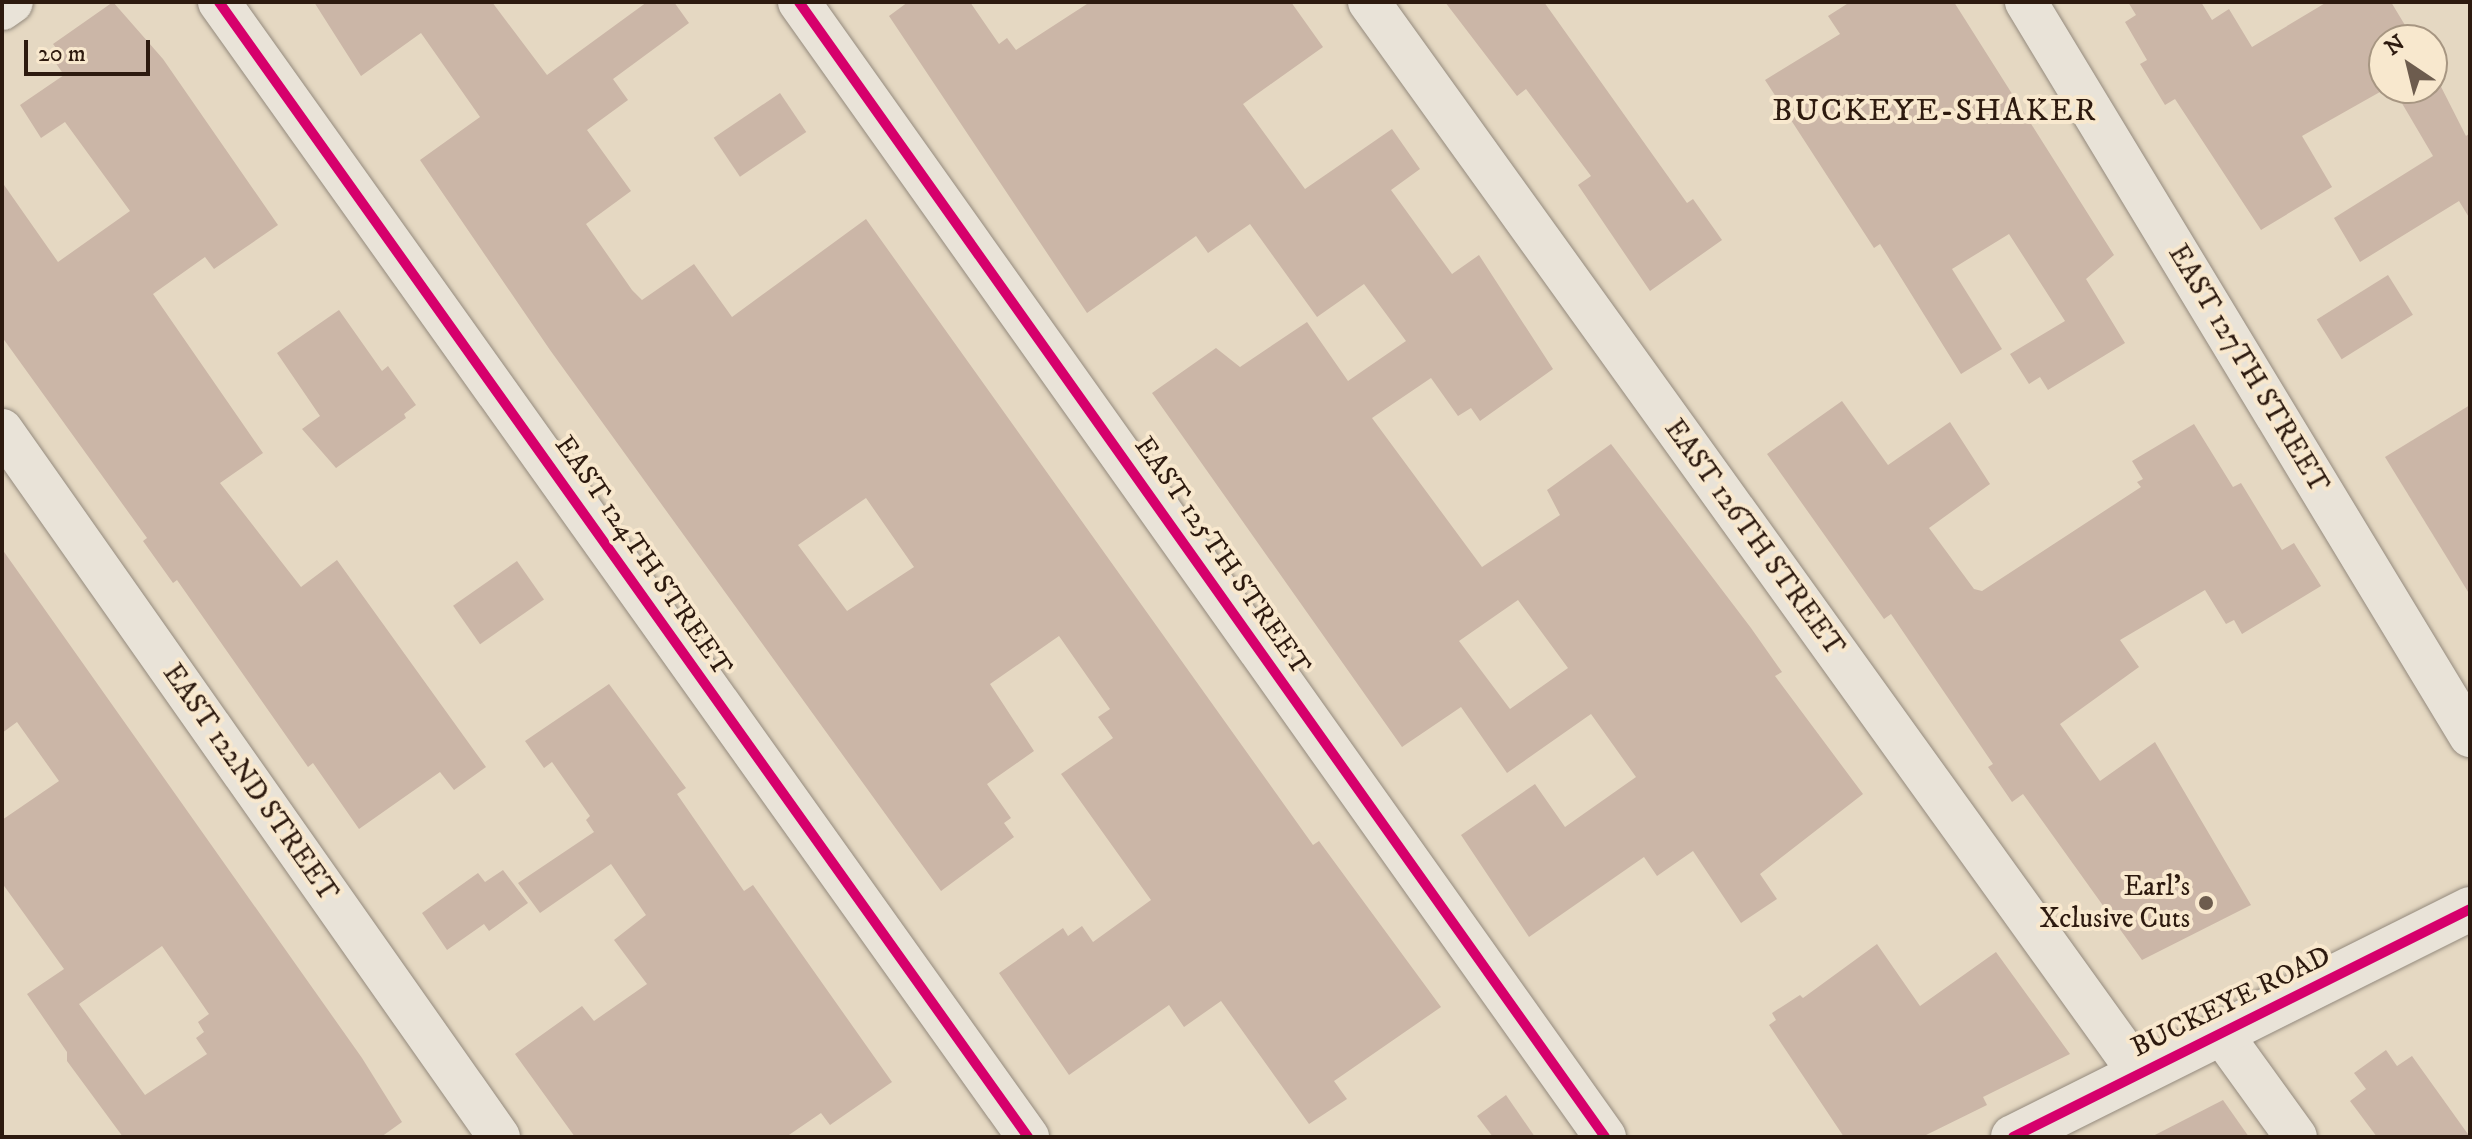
<!DOCTYPE html>
<style>
body{margin:0}
#map{position:relative;width:2472px;height:1139px;overflow:hidden;background:#e5d8c2;font-family:"IM FELL DW Pica",serif}
div>[style]{position:absolute}
[style*='--x']{left:calc(var(--x)*1px);top:calc(var(--y)*1px);width:calc(var(--w)*1px);rotate:calc(var(--a)*1deg)}
.building>*{inset:0;background:#cbb6a7;transform-origin:0 0}
.roads{filter:drop-shadow(0 0 2px #948a7d) drop-shadow(0 0 2px #948a7d)}
.minor>*{height:42px;margin:-21px;padding:0 21px;transform-origin:21px;border-radius:21px;background:#e9e3d8}
.tertiary>*{height:44px;margin:-22px;padding:0 22px;transform-origin:22px;border-radius:22px;background:#e9e3d8}
.cycleway>*{height:10px;margin:-5px;padding:0 5px;transform-origin:5px;border-radius:5px;background:#d6006c}
.dots>*{width:22px;height:22px;translate:-50% -50%;box-sizing:border-box;border:4px solid #f8e8ce;border-radius:50%}
span{translate:-50% -50%;white-space:nowrap;text-align:center;line-height:1.15;-webkit-text-stroke:8px #f8e8ce;paint-order:stroke}
.street-label{font-size:28px;color:#2d1a0f}
.poi-label{font-size:28px;color:#2d1a0f}
.right{translate:-100% -50%;text-align:right}
.quarter-label{font-size:32px;color:#2d1a0f;letter-spacing:2px}
.frame{position:absolute;inset:0;border:4px solid #2d1a0f;pointer-events:none}
.north{position:absolute;left:2368px;top:24px;width:80px;height:80px;box-sizing:border-box;background:#f8e8ce;border:2px solid #a79682;border-radius:50%;rotate:325deg;font-size:22px;font-weight:700;line-height:32px;text-align:center;color:#2d1a0f}
.north::after{content:'';display:block;margin:auto;width:28px;height:36px;background:#6d5c4e;clip-path:polygon(50% 0,100% 100%,50% 72%,0 100%)}
.scale{position:absolute;left:24px;top:40px;width:126px;height:36px;box-sizing:border-box;border:4px solid #2d1a0f;border-top:0;padding-left:10px;font-size:24px;line-height:28px;white-space:nowrap;color:#2d1a0f;-webkit-text-stroke:6px #f8e8ce;paint-order:stroke}
</style>
<div id="map">
<div class="building">
<i style="clip-path:polygon(113px 2px,163px 59px,278px 225px,214px 269px,205px 257px,153px 294px,263px 453px,220px 483px,301px 587px,337px 560px,486px 767px,454px 790px,440px 772px,359px 829px,313px 763px,308px 767px,177px 580px,173px 583px,143px 541px,147px 538px,2px 337px,2px 182px,58px 262px,130px 211px,65px 122px,41px 138px,20px 105px,64px 75px,55px 62px,63px 57px,53px 44px)"></i>
<i style="clip-path:polygon(evenodd,314px 2px,492px 2px,547px 75px,647px 2px,674px 2px,689px 23px,613px 79px,628px 100px,587px 130px,631px 191px,586px 224px,632px 290px,642px 300px,694px 264px,732px 317px,866px 219px,1313px 845px,1319px 841px,1441px 1007px,1334px 1081px,1347px 1099px,1309px 1124px,1221px 1001px,1184px 1027px,1169px 1005px,1069px 1075px,999px 973px,1063px 928px,1068px 936px,1082px 926px,1093px 942px,1151px 900px,1061px 774px,1113px 738px,1098px 717px,1110px 709px,1059px 636px,990px 684px,1034px 751px,987px 784px,1011px 818px,1004px 823px,1014px 837px,941px 891px,550px 350px,420px 160px,480px 117px,421px 33px,361px 76px,314px 2px,866px 498px,914px 567px,847px 611px,798px 545px,866px 498px)"></i>
<i style="clip-path:polygon(evenodd,908px 2px,970px 2px,999px 44px,1007px 38px,1016px 50px,1090px 2px,1291px 2px,1323px 47px,1243px 104px,1305px 189px,1392px 129px,1420px 169px,1391px 190px,1452px 274px,1479px 255px,1553px 369px,1480px 421px,1471px 408px,1458px 416px,1431px 378px,1372px 418px,1482px 567px,1560px 515px,1547px 490px,1611px 444px,1751px 628px,1782px 672px,1775px 676px,1863px 794px,1760px 874px,1777px 899px,1741px 923px,1693px 851px,1657px 876px,1644px 857px,1529px 937px,1461px 835px,1535px 784px,1565px 827px,1636px 777px,1591px 714px,1507px 773px,1461px 707px,1402px 747px,1152px 393px,1216px 348px,1240px 367px,1307px 322px,1348px 381px,1406px 341px,1364px 284px,1317px 317px,1250px 224px,1208px 253px,1196px 236px,1087px 313px,889px 16px,908px 2px,1518px 600px,1568px 668px,1510px 709px,1459px 641px,1518px 600px)"></i>
<i style="clip-path:polygon(1445px 2px,1544px 2px,1687px 203px,1693px 199px,1722px 240px,1650px 291px,1578px 185px,1591px 176px,1526px 89px,1517px 96px)"></i>
<i style="clip-path:polygon(1850px 2px,1954px 2px,2114px 255px,2086px 279px,2125px 343px,2048px 390px,2040px 377px,2029px 384px,2010px 354px,2065px 321px,2009px 234px,1952px 269px,2002px 349px,1961px 374px,1880px 244px,1874px 248px,1765px 80px,1840px 34px,1828px 16px)"></i>
<i style="clip-path:polygon(2128px 2px,2201px 2px,2212px 20px,2229px 9px,2252px 47px,2327px 2px,2391px 2px,2414px 40px,2384px 40px,2387px 88px,2302px 136px,2332px 187px,2261px 230px,2175px 99px,2165px 105px,2140px 64px,2147px 60px,2125px 22px,2136px 15px)"></i>
<i style="clip-path:polygon(2432px 69px,2466px 136px,2470px 133px,2470px 219px,2459px 201px,2360px 262px,2334px 218px,2433px 156px,2393px 88px,2432px 88px)"></i>
<i style="left:780px;top:93px;width:47px;height:80px;rotate:56deg"></i>
<i style="left:2388px;top:275px;width:47px;height:84px;rotate:58deg"></i>
<i style="clip-path:polygon(339px 310px,382px 371px,388px 366px,416px 405px,404px 414px,406px 418px,336px 468px,302px 429px,320px 416px,277px 353px)"></i>
<i style="clip-path:polygon(1842px 401px,1888px 465px,1950px 422px,1990px 484px,1929px 528px,1974px 589px,1982px 591px,2141px 487px,2137px 482px,2143px 479px,2132px 461px,2194px 424px,2233px 487px,2241px 483px,2282px 550px,2294px 543px,2321px 586px,2242px 634px,2234px 620px,2226px 624px,2205px 590px,2120px 640px,2139px 667px,2060px 724px,2100px 781px,2155px 742px,2251px 905px,2142px 960px,2023px 794px,2012px 802px,1988px 767px,1993px 764px,1891px 614px,1884px 619px,1767px 454px)"></i>
<i style="clip-path:polygon(2470px 405px,2470px 595px,2385px 457px)"></i>
<i style="clip-path:polygon(evenodd,2px 549px,362px 1058px,402px 1122px,381px 1137px,123px 1137px,67px 1061px,67px 1052px,27px 994px,64px 969px,2px 883px,2px 820px,59px 781px,17px 722px,2px 733px,2px 549px,162px 946px,209px 1014px,198px 1022px,204px 1032px,196px 1038px,207px 1054px,145px 1095px,79px 1004px,162px 946px)"></i>
<i style="left:517px;top:561px;width:47px;height:78px;rotate:55deg"></i>
<i style="clip-path:polygon(609px 684px,686px 788px,677px 794px,744px 891px,753px 885px,892px 1082px,830px 1125px,821px 1113px,786px 1137px,575px 1137px,515px 1054px,582px 1006px,594px 1021px,647px 984px,614px 940px,646px 915px,611px 864px,540px 913px,518px 883px,594px 832px,586px 820px,590px 816px,552px 762px,544px 768px,525px 741px)"></i>
<i style="clip-path:polygon(503px 870px,528px 903px,489px 931px,484px 924px,447px 950px,422px 913px,478px 873px,485px 882px)"></i>
<i style="clip-path:polygon(1877px 944px,1920px 1006px,1996px 952px,2070px 1054px,1983px 1097px,1987px 1105px,1922px 1137px,1844px 1137px,1769px 1025px,1776px 1020px,1772px 1013px,1800px 995px,1803px 998px)"></i>
<i style="clip-path:polygon(2386px 1050px,2397px 1066px,2412px 1056px,2470px 1137px,2377px 1137px,2350px 1101px,2366px 1089px,2354px 1073px)"></i>
<i style="clip-path:polygon(1506px 1095px,1535px 1137px,1493px 1137px,1477px 1116px)"></i>
<i style="clip-path:polygon(2223px 1100px,2249px 1137px,2151px 1137px)"></i>
</div>
<div class="roads">
<div class="minor">
<i style="--x:219;--y:2;--w:1394;--a:54.52"></i>
<i style="--x:799;--y:2;--w:1392;--a:54.62"></i>
<i style="--x:1369;--y:2;--w:1320;--a:54.28"></i>
<i style="--x:2026;--y:2;--w:858;--a:58.83"></i>
<i style="--x:2;--y:9;--w:12;--a:-35"></i>
<i style="--x:2;--y:430;--w:864;--a:54.89"></i>
<i style="--x:2221;--y:1033;--w:128;--a:54.2"></i>
</div>
<div class="tertiary">
<i style="--x:2013;--y:1137;--w:511;--a:-26.51"></i>
</div>
</div>
<div class="cycleway">
<i style="--x:219;--y:2;--w:1394;--a:54.52"></i>
<i style="--x:799;--y:2;--w:1392;--a:54.62"></i>
<i style="--x:2013;--y:1137;--w:511;--a:-26.51"></i>
</div>
<div class="dots">
<i style="left:2206px;top:903px;background:#6d5c4e"></i>
</div>
<div class="street-label">
<span style="left:2248px;top:369px;rotate:59deg">EAST 127TH STREET</span>
<span style="left:1754px;top:538px;rotate:54deg">EAST 126TH STREET</span>
<span style="left:643px;top:556px;rotate:55deg">EAST 124TH STREET</span>
<span style="left:1222px;top:556px;rotate:55deg">EAST 125TH STREET</span>
<span style="left:250px;top:783px;rotate:55deg">EAST 122ND STREET</span>
<span style="left:2231px;top:1002px;rotate:-26deg">BUCKEYE ROAD</span>
</div>
<div class="poi-label">
<span class="right" style="left:2190px;top:903px">Earl's<br>Xclusive Cuts</span>
</div>
<div class="quarter-label">
<span style="left:1935px;top:111px">BUCKEYE-SHAKER</span>
</div>
<div class="frame"></div>
<div class="north">N</div>
<div class="scale">20 m</div>
</div>
